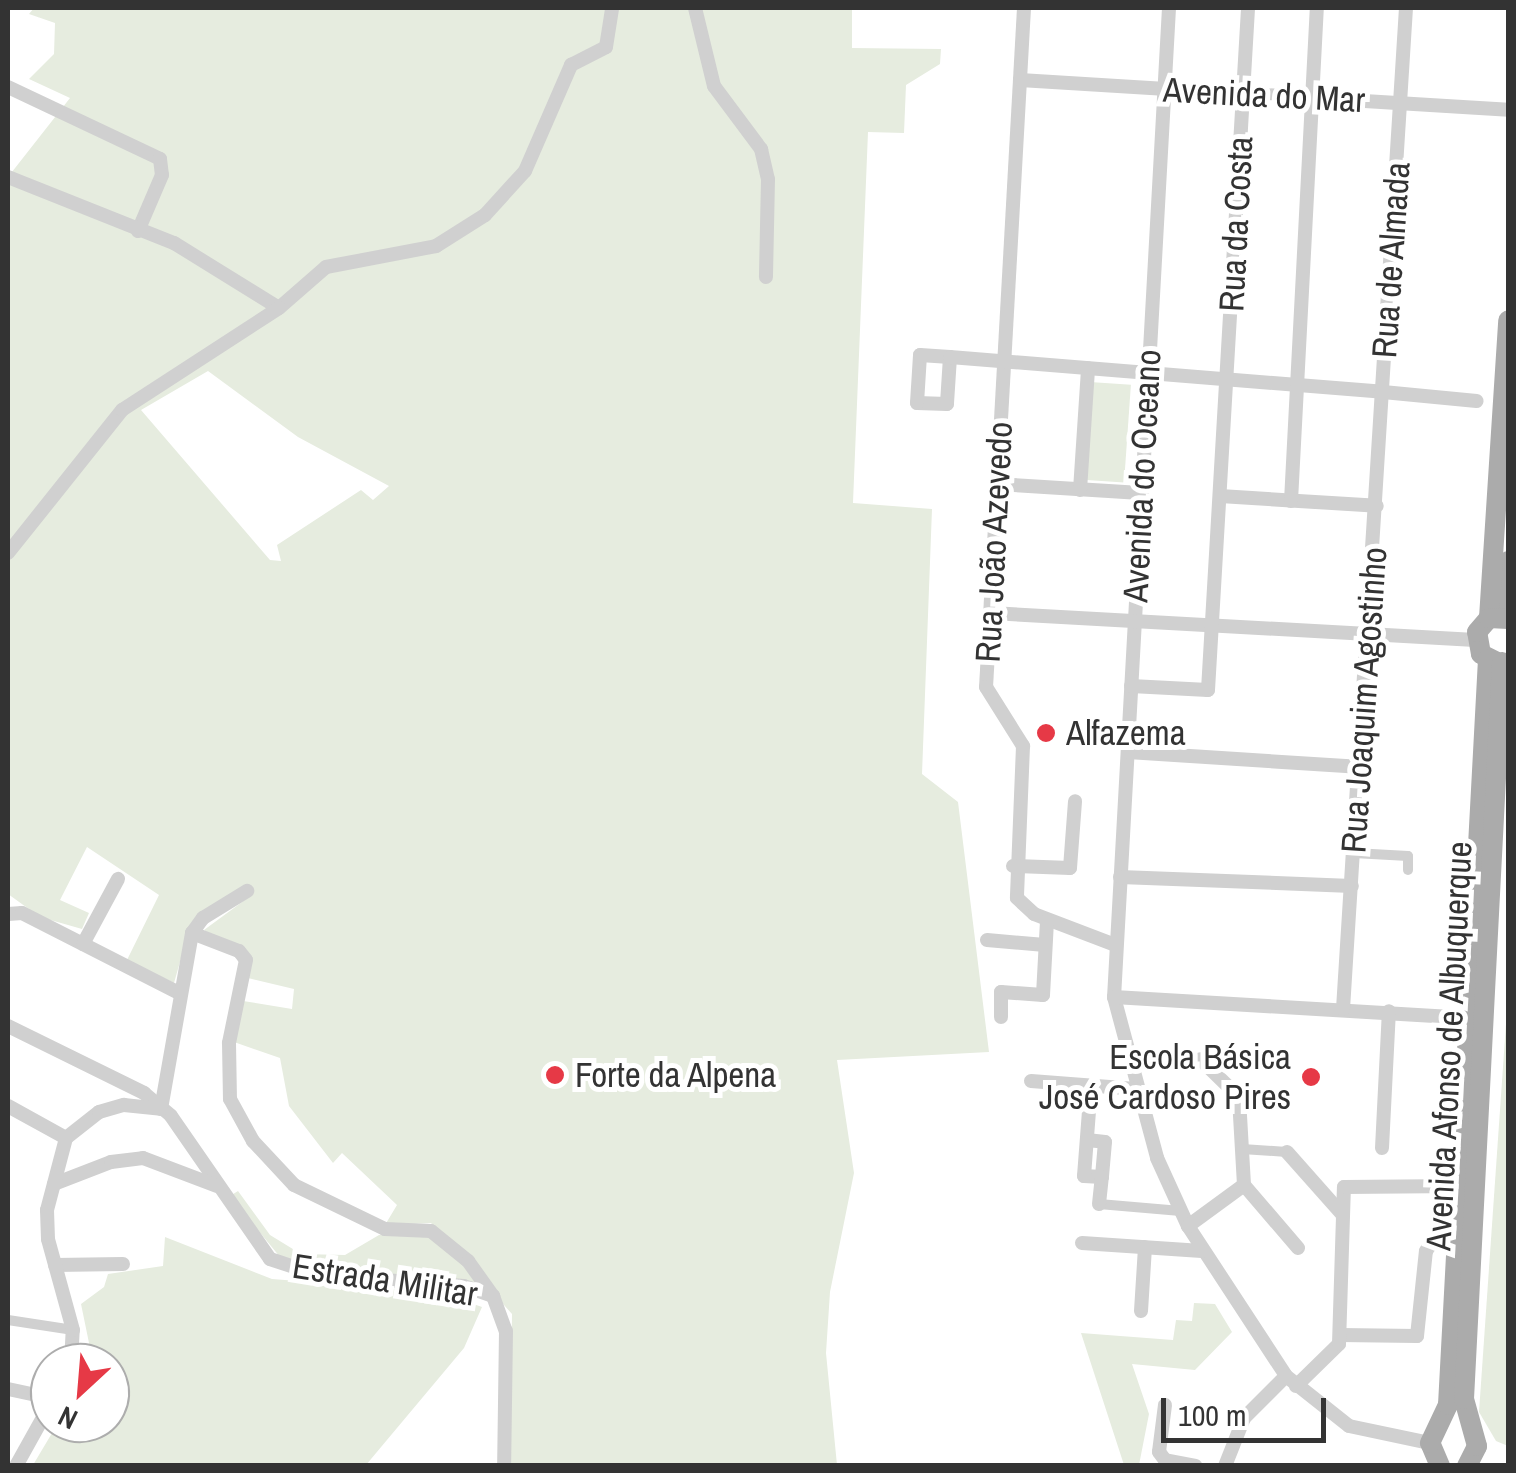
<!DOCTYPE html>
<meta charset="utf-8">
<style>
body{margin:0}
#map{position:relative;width:1516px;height:1473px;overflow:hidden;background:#fff;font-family:"Archivo Narrow",sans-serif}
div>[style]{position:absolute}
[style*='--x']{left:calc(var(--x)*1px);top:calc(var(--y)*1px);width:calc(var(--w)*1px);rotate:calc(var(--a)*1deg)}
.green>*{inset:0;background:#e6ecdf;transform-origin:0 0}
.pedestrian>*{height:10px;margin:-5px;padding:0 5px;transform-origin:5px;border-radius:5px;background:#d0d0d0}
.minor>*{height:14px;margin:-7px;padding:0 7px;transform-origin:7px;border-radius:7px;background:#d0d0d0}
.primary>*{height:20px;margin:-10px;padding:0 10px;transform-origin:10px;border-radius:10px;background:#ababab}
.dots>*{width:28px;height:28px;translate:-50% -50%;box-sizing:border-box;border:5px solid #fff;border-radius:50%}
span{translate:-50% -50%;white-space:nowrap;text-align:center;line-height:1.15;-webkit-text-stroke:10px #fff;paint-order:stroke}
.street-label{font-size:35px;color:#333}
.poi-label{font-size:35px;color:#333}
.left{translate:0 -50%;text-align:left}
.right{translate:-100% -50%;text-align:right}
.frame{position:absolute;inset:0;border:10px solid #333;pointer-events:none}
.north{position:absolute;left:30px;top:1343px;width:100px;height:100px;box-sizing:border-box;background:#fff;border:2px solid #adadad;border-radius:50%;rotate:206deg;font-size:28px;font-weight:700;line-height:40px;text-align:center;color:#333}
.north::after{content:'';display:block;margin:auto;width:35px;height:45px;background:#e63946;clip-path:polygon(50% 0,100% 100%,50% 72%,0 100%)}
.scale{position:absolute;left:1161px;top:1398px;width:165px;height:45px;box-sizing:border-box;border:5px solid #333;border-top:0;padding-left:12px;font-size:30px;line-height:35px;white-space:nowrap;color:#333;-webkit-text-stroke:8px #fff;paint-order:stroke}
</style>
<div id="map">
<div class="green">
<i style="clip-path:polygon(evenodd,34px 8px,852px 8px,852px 48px,941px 49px,940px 64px,906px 85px,904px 133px,868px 132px,853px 503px,932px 509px,922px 774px,958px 802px,989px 1052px,837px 1060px,854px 1173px,830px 1292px,826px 1353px,837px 1465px,510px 1465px,512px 1314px,431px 1223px,385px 1225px,397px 1205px,342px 1153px,333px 1163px,289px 1106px,280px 1058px,234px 1042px,243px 1001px,292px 1009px,294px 989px,248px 978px,251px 964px,204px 930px,253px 894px,191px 923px,174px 983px,127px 960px,159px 895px,87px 847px,60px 900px,89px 913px,82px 929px,40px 917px,8px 894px,8px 177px,70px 98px,29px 79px,54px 54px,55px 23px,29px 14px,34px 8px,208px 371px,298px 437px,389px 486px,373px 500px,361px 490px,277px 545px,281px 561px,270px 560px,141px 410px,208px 371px)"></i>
<i style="left:1090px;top:382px;width:41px;height:98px;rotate:4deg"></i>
<i style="clip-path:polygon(1508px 995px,1508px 1446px,1496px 1441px,1479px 1412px)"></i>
<i style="clip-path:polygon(238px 1191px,270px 1235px,301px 1254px,345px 1255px,379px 1235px,424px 1233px,459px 1260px,477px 1284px,313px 1269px,280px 1257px,230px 1196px)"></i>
<i style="clip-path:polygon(165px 1237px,272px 1279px,439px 1292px,482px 1307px,464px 1348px,366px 1465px,33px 1465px,58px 1423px,110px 1423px,110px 1363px,81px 1363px,89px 1343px,81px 1304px,104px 1287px,108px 1274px,163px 1266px)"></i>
<i style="clip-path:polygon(1194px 1303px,1215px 1304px,1232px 1332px,1195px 1370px,1132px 1364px,1149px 1414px,1139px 1465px,1124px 1465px,1081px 1333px,1173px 1340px,1176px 1320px,1192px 1321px)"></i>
</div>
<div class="pedestrian">
<i style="--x:1354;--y:853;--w:54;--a:3.2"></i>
<i style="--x:1408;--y:856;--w:14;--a:90"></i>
<i style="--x:1242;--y:1149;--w:45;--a:3.8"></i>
<i style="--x:1099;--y:1204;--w:82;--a:4.9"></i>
<i style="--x:8;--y:1320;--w:66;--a:8.7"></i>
</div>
<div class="minor">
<i style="--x:695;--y:8;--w:80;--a:76.3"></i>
<i style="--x:714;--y:86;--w:79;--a:53.3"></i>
<i style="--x:761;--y:149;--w:31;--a:77"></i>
<i style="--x:768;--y:179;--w:98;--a:91.2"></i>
<i style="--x:1024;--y:8;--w:680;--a:93.2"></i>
<i style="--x:986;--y:687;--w:70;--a:57.9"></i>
<i style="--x:1023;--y:746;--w:152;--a:92.3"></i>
<i style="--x:1017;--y:898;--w:23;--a:43"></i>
<i style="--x:1034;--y:914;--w:87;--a:20.9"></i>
<i style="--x:1169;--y:8;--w:991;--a:93.18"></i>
<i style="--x:1114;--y:997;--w:167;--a:75"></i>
<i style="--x:1157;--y:1158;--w:75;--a:65.5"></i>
<i style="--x:1188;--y:1226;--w:179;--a:56.8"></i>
<i style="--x:1286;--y:1376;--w:80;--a:38.4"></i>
<i style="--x:1349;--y:1426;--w:83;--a:11.9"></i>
<i style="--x:1020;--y:80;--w:489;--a:3.5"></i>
<i style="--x:8;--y:87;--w:168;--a:25.3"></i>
<i style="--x:160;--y:159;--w:16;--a:83"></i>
<i style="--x:162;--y:175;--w:61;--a:113.2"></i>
<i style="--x:8;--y:177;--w:179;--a:21.7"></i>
<i style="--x:174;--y:243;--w:123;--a:31.8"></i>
<i style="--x:279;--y:308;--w:62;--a:-41.1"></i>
<i style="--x:326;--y:267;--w:112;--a:-10.8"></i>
<i style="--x:436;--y:246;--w:58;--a:-32.3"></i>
<i style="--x:485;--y:215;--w:59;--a:-47.7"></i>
<i style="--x:525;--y:171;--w:116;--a:-66.5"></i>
<i style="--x:571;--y:65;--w:39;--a:-27"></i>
<i style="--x:606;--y:47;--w:39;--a:-81"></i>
<i style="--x:950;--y:357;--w:47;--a:93.7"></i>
<i style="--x:947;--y:404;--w:30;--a:-178"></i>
<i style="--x:917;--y:403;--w:48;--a:-86.4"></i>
<i style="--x:920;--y:355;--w:30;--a:4"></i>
<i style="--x:950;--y:357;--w:434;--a:4.6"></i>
<i style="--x:1383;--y:392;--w:94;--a:5.5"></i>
<i style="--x:997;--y:484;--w:144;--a:3.6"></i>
<i style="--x:1080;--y:490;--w:122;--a:-86.2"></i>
<i style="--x:1220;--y:496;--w:157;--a:3.6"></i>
<i style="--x:1291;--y:501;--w:494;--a:-87"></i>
<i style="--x:8;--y:553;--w:183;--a:-51.4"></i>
<i style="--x:122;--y:410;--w:187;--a:-33"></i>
<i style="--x:991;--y:613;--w:485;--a:3.2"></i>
<i style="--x:1131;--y:686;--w:77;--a:3"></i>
<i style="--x:1208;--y:690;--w:683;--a:-86.64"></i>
<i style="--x:1128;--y:752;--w:230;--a:3.7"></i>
<i style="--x:1013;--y:866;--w:57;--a:2"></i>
<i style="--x:1070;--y:868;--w:67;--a:-85.7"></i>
<i style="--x:1120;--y:877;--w:232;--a:2.2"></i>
<i style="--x:8;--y:914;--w:14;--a:-4"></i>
<i style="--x:22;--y:913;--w:174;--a:27"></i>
<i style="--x:192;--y:933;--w:50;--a:21"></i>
<i style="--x:239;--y:951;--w:11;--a:52"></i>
<i style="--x:246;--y:960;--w:85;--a:101.6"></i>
<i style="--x:229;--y:1043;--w:56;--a:89"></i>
<i style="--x:230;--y:1099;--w:48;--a:61.3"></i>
<i style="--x:253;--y:1141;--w:60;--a:47"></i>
<i style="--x:294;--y:1185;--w:101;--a:25.8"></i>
<i style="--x:385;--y:1229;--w:46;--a:2.5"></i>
<i style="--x:431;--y:1231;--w:48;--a:39"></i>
<i style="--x:468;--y:1261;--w:43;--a:54.5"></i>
<i style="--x:987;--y:940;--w:58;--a:4.9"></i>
<i style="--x:83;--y:944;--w:74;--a:-61.7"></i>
<i style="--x:1114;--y:997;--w:355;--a:3.4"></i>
<i style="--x:1343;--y:1009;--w:1003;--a:-86.4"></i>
<i style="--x:1001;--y:1017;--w:25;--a:-90"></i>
<i style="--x:1001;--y:992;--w:42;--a:4.1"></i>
<i style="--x:1043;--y:995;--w:75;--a:-86.9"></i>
<i style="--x:8;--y:1026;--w:152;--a:26.2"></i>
<i style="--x:144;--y:1093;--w:35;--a:40"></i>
<i style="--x:171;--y:1116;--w:174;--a:55.3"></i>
<i style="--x:270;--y:1259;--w:51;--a:18.4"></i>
<i style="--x:318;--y:1275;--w:146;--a:4.3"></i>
<i style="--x:464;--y:1286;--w:31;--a:19"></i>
<i style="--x:493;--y:1296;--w:37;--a:70"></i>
<i style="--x:506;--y:1331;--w:135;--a:90.8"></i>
<i style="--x:1031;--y:1081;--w:105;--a:4.4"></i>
<i style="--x:8;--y:1106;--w:66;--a:28.9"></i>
<i style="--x:161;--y:1109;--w:179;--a:-80"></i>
<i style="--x:192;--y:933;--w:19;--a:-54"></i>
<i style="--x:203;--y:918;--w:52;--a:-31.5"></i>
<i style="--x:1087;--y:1140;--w:18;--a:6"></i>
<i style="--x:1105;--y:1142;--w:35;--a:95"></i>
<i style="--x:1102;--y:1177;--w:18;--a:-177"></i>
<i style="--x:1084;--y:1176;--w:90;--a:-85.6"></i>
<i style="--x:1382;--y:1148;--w:137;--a:-87.1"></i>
<i style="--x:1287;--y:1152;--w:84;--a:48.4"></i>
<i style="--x:54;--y:1184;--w:61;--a:-21.1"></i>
<i style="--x:111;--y:1162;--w:32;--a:-7"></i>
<i style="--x:143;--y:1158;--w:79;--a:20.7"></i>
<i style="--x:1244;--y:1185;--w:83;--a:49.4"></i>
<i style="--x:1099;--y:1204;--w:27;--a:-84"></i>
<i style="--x:1188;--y:1226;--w:69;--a:-36.2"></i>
<i style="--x:1244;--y:1185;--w:88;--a:-93.3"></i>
<i style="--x:1239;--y:1097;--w:54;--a:-135.7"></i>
<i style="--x:1082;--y:1243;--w:120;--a:3.8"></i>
<i style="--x:55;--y:1265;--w:68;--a:-0.8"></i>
<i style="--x:1141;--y:1311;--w:64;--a:-86.4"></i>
<i style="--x:1340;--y:1335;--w:77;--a:0.7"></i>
<i style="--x:1417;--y:1336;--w:85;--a:-84"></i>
<i style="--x:1426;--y:1251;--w:18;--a:-56"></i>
<i style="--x:1436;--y:1236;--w:22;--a:-24"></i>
<i style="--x:71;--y:1363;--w:33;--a:-87"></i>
<i style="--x:73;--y:1330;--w:94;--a:-105.4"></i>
<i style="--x:48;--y:1239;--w:29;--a:-92"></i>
<i style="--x:47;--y:1210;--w:74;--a:-75.2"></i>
<i style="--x:66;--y:1138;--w:42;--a:-38.2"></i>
<i style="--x:99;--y:1112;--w:26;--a:-16"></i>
<i style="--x:124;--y:1105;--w:37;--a:6"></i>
<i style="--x:1296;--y:1386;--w:60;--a:-44.3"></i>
<i style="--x:1339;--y:1344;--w:157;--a:-88.2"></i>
<i style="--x:1344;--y:1187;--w:115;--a:-0.5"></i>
<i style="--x:8;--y:1389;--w:43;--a:12.1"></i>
<i style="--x:1165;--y:1405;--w:47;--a:97.3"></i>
<i style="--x:1159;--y:1452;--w:10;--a:53"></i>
<i style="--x:1165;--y:1460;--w:31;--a:11"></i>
<i style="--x:16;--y:1466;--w:70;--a:-60.9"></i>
<i style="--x:1225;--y:1466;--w:52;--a:-68.4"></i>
<i style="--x:1244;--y:1418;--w:59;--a:-45"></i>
</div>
<div class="primary">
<i style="--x:1505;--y:617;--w:56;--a:-86.9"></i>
<i style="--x:1489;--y:618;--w:298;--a:-86.3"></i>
<i style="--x:1497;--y:662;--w:18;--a:-153"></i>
<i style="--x:1481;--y:654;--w:22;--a:-100"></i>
<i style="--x:1477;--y:632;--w:18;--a:-49"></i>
<i style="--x:1489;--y:618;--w:19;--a:3"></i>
<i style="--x:1440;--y:1466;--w:25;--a:-113"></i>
<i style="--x:1430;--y:1443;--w:42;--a:-64.7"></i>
<i style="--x:1448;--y:1405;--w:747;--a:-86.93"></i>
<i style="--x:1467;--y:1466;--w:22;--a:-63"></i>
<i style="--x:1477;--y:1446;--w:49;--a:-105.5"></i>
<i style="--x:1464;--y:1399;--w:738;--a:-87.05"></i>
</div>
<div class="dots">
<i style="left:1046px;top:733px;background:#e63946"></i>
<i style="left:555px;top:1075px;background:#e63946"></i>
<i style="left:1311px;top:1077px;background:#e63946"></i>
</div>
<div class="street-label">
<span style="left:1264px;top:95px;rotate:3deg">Avenida do Mar</span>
<span style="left:1236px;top:224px;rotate:-87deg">Rua da Costa</span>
<span style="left:1391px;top:260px;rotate:-86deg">Rua de Almada</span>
<span style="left:1142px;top:476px;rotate:-87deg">Avenida do Oceano</span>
<span style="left:994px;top:542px;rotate:-87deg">Rua João Azevedo</span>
<span style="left:1364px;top:700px;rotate:-86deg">Rua Joaquim Agostinho</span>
<span style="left:1449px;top:1046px;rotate:-87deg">Avenida Afonso de Albuquerque</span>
<span style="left:385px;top:1280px;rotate:9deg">Estrada Militar</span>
</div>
<div class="poi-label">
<span class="left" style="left:1066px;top:733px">Alfazema</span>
<span class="right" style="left:1291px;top:1077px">Escola Básica<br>José Cardoso Pires</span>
<span class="left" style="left:575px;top:1075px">Forte da Alpena</span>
</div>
<div class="frame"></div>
<div class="north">N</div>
<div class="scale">100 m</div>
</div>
